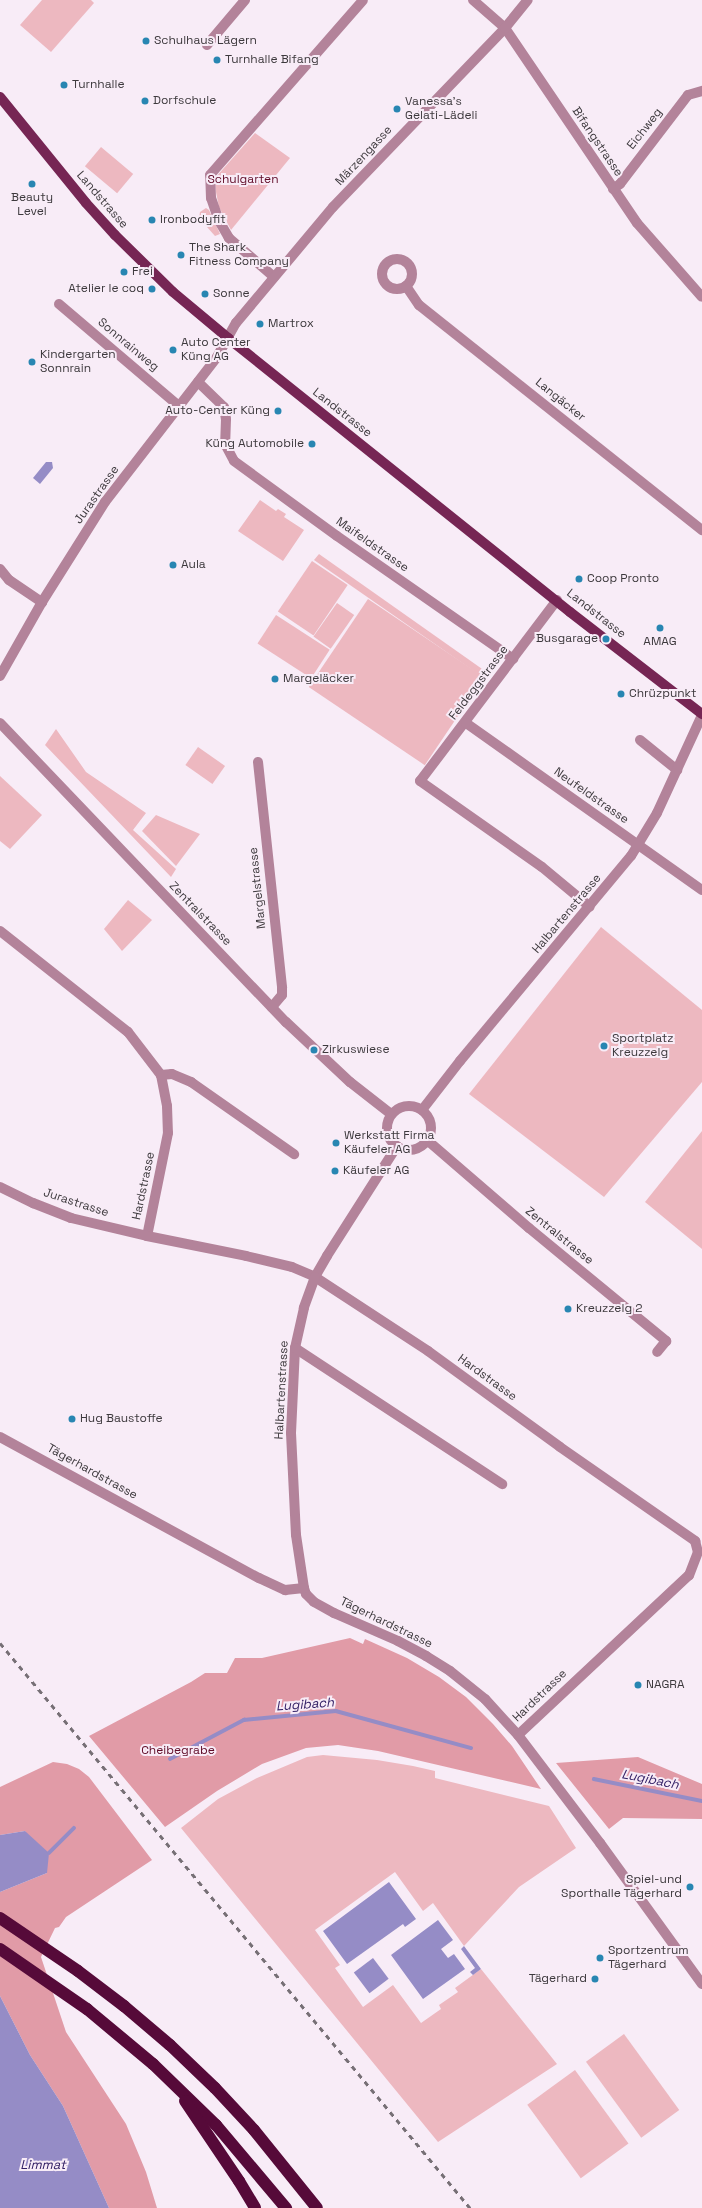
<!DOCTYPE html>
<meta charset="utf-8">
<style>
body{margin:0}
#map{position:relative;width:702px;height:2208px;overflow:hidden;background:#f8ecf7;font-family:"Space Grotesk",sans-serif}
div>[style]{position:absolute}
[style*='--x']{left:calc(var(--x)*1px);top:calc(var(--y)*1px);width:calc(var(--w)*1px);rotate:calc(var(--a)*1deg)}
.green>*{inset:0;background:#edb8c0;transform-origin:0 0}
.forest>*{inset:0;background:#e19ba7}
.water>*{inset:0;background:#958cc6;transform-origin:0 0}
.stream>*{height:3.5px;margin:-1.75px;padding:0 1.75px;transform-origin:1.75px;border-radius:1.75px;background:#958cc6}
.minor>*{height:10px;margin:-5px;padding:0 5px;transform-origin:5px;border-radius:5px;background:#b3839a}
.minor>.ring{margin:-5px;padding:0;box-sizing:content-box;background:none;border:10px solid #b3839a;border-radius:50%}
.major>*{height:10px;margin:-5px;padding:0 5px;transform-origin:5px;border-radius:5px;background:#762654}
.highway>*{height:12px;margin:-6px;padding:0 6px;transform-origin:6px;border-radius:6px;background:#560a39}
.rail>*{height:3px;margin-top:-1.5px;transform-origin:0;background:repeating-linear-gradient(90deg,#766f75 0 5px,transparent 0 10px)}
.dots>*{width:11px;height:11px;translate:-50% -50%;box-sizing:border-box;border:2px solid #f8ecf7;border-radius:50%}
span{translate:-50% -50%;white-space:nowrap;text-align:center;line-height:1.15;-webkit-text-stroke:4px #f8ecf7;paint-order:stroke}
.poi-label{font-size:12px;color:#3d393d}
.left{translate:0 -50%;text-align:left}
.right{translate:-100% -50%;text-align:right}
.street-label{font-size:12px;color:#3d393d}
.park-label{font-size:12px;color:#600c28}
.water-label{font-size:13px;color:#332065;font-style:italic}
</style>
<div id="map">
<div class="green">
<i style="clip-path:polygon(42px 0,91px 0,94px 3px,51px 52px,20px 25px)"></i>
<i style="clip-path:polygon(255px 133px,290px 158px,231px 230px,219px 207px,216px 192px,215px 178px)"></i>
<i style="left:101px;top:147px;width:42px;height:25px;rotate:40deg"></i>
<i style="clip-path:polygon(206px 208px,209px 210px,220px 234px,215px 236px,199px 218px,200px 212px)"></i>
<i style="clip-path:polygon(260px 500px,276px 511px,278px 509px,286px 514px,284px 517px,304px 530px,283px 561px,238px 531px)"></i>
<i style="clip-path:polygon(319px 554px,485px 671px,481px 676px,314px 560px)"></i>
<i style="left:312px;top:561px;width:43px;height:61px;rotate:34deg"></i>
<i style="left:368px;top:599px;width:140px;height:106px;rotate:34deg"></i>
<i style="left:337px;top:603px;width:21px;height:41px;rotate:35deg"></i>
<i style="left:276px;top:615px;width:64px;height:34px;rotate:33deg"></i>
<i style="clip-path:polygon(56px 729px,86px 772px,146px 813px,133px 830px,176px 869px,171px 877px,45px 745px)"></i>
<i style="left:198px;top:747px;width:33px;height:22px;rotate:35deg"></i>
<i style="clip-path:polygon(0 776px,42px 815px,10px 849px,0 841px)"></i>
<i style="clip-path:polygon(156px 815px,200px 834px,176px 866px,142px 831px)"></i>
<i style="clip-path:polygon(128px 900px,152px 920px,122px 951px,104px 929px)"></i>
<i style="clip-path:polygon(601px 927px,702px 1010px,702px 1082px,604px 1197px,469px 1094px)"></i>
<i style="clip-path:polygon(702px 1131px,702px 1249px,645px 1202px)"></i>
<i style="clip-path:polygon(323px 1755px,377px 1760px,413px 1766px,435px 1771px,435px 1778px,549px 1806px,576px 1848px,519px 1887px,464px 1946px,433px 1903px,423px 1911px,395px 1872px,315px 1930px,340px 1965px,335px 1968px,363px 2007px,393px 1985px,421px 2023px,441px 2009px,439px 2005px,458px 1992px,455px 1988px,481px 1969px,557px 2064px,438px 2142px,181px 1828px,218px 1799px,257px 1778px,307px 1757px)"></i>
<i style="left:624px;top:2034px;width:94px;height:47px;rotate:54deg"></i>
<i style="left:575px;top:2070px;width:91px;height:59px;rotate:54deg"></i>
</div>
<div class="forest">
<i style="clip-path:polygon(350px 1638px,363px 1644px,365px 1639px,407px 1658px,439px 1677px,466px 1697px,493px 1724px,512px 1746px,541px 1789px,378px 1751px,338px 1745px,306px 1748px,262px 1764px,217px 1791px,165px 1827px,89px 1736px,191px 1682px,205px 1673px,227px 1673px,235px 1658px,262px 1658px)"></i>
<i style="clip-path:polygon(638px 1757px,702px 1784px,702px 1819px,623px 1818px,609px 1829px,556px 1763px)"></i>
<i style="clip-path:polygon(53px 1762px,67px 1764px,79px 1769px,89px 1777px,152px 1860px,66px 1917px,59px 1927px,55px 1928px,41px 1957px,66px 2032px,126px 2124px,146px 2172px,157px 2208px,109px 2208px,63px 2106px,30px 2055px,0 1996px,0 1892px,47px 1873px,25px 1831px,0 1835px,0 1787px)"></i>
</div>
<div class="water">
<i style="clip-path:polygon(46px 462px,52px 462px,53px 468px,40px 484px,33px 478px)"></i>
<i style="clip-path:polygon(25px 1831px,49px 1853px,47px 1873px,0 1892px,0 1835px)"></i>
<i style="clip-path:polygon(389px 1882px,416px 1919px,405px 1927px,403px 1924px,347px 1964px,323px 1931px)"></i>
<i style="clip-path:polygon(438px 1920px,453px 1940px,441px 1949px,448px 1958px,454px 1954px,465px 1969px,423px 1999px,391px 1955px)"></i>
<i style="clip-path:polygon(464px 1946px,481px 1969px,473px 1975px,470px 1972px,475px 1968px,461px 1949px)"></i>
<i style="left:373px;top:1958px;width:26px;height:24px;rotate:53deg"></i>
<i style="clip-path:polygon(0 1996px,30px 2055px,63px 2106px,109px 2208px,0 2208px)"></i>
</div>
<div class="stream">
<i style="--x:170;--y:1759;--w:84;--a:-27.8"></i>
<i style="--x:244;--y:1720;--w:92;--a:-5.6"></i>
<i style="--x:336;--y:1711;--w:140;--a:15.3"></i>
<i style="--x:594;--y:1779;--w:110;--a:11.5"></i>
<i style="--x:49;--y:1853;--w:35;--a:-45"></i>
</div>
<div class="minor">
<i style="--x:473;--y:0;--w:43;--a:41.2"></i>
<i style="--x:505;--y:28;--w:235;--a:55.9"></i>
<i style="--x:637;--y:223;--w:98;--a:48.7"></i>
<i style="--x:207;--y:45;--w:59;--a:-49.8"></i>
<i style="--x:613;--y:189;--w:9;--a:-36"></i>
<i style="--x:620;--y:184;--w:112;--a:-52.6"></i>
<i style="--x:688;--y:95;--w:15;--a:-16"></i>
<i class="ring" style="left:382px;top:259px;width:20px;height:20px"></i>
<i style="--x:274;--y:277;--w:60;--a:-139.1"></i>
<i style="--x:229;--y:238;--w:20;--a:-120"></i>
<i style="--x:219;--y:221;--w:24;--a:-109"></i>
<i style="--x:211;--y:198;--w:23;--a:-92"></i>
<i style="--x:210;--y:175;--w:232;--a:-48.8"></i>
<i style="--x:406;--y:286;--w:23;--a:56"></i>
<i style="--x:419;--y:305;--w:362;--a:38.5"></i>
<i style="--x:59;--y:304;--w:157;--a:40.4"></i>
<i style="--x:198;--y:382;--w:36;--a:44"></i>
<i style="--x:224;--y:407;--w:12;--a:81"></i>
<i style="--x:226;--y:419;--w:25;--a:92"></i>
<i style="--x:225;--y:444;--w:19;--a:62"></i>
<i style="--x:234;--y:461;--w:127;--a:36.1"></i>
<i style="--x:337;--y:536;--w:215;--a:34.9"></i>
<i style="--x:0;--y:569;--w:14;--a:51"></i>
<i style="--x:9;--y:580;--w:40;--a:34"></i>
<i style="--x:557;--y:600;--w:227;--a:127.1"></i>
<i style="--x:420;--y:781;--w:149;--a:35.2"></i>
<i style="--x:542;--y:867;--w:62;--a:39.8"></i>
<i style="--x:0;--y:676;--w:85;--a:-60.4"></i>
<i style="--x:42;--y:602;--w:118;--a:-57.8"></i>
<i style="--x:105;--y:502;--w:183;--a:-52.3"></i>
<i style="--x:217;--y:357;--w:39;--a:-61"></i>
<i style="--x:236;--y:323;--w:151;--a:-50.1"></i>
<i style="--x:333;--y:207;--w:248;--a:-46.1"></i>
<i style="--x:505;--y:28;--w:36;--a:-51"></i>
<i style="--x:0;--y:723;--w:414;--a:46.3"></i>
<i style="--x:286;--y:1022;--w:88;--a:43.2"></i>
<i style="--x:350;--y:1082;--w:52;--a:38"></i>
<i style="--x:466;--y:723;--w:289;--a:35.3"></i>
<i style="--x:640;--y:740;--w:48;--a:39"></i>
<i style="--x:258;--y:762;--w:227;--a:83.9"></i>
<i style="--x:282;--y:988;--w:7;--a:90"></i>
<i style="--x:282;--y:995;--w:16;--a:130"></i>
<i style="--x:0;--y:931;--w:163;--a:38.3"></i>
<i style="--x:128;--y:1032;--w:54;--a:52.5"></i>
<i style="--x:161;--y:1075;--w:32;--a:79"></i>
<i style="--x:167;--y:1106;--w:27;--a:88"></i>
<i style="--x:168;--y:1133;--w:105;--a:101.5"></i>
<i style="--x:147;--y:1236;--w:101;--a:11.4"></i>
<i style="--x:246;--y:1256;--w:47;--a:13.4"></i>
<i style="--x:292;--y:1267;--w:25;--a:23"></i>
<i style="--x:315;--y:1277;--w:135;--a:33.2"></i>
<i style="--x:428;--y:1351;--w:163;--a:36"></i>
<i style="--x:560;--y:1447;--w:165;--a:34.8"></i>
<i style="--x:695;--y:1541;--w:11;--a:75"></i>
<i style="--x:698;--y:1552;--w:25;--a:111"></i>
<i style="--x:689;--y:1575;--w:234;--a:136.9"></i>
<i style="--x:161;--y:1075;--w:11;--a:-5"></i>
<i style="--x:172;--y:1074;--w:21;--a:23"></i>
<i style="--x:191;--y:1082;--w:126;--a:35"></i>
<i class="ring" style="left:387px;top:1106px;width:34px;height:34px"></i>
<i style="--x:422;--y:1110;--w:62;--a:-52.2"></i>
<i style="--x:460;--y:1061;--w:267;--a:-50.2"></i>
<i style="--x:631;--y:856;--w:50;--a:-58.8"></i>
<i style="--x:657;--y:813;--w:108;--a:-65.3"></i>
<i style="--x:427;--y:1140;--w:135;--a:40.8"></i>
<i style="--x:529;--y:1228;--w:178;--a:39.5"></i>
<i style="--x:666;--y:1341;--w:14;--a:129"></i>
<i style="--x:397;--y:1146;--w:130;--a:122.5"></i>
<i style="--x:327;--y:1256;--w:24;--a:120"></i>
<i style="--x:315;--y:1277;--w:33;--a:110"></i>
<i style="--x:304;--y:1308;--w:41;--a:102.7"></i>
<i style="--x:295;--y:1348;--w:85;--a:92.7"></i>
<i style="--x:291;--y:1433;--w:102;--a:87.2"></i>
<i style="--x:296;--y:1535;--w:54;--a:81.4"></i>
<i style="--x:304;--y:1588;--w:6;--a:72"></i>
<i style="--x:306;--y:1594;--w:11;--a:45"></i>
<i style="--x:314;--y:1602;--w:23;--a:29"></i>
<i style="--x:334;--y:1613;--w:70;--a:23.6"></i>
<i style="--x:398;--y:1641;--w:32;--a:28"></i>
<i style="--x:426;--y:1656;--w:28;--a:32"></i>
<i style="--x:450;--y:1671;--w:45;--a:38.7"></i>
<i style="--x:485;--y:1699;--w:49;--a:47.5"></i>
<i style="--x:518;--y:1735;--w:136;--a:52.8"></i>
<i style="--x:600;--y:1843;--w:174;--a:54.1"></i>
<i style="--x:0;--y:1187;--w:37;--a:26"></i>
<i style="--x:33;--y:1203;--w:41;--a:21.5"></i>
<i style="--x:71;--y:1218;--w:78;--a:13.3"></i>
<i style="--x:295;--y:1348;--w:248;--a:33.3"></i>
<i style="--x:0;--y:1437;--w:295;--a:28.6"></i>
<i style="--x:259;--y:1578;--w:29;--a:25"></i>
<i style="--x:285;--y:1590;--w:19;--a:-6"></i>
</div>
<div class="major">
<i style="--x:0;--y:97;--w:136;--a:50.9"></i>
<i style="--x:86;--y:203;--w:43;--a:47.8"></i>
<i style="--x:115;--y:235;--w:81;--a:44.5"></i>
<i style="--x:173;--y:292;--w:72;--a:39.9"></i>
<i style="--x:228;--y:338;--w:438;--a:38.7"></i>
<i style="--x:570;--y:612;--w:167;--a:37.7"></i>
</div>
<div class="highway">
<i style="--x:0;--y:1918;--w:94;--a:34.2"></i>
<i style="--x:78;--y:1971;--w:58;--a:37.3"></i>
<i style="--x:124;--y:2006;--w:60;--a:40.3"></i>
<i style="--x:170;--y:2045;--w:62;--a:43.7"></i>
<i style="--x:215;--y:2088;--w:57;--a:47.1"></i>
<i style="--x:254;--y:2130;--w:100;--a:51.1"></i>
<i style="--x:0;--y:1949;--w:106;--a:34.6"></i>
<i style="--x:87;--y:2009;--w:86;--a:39.8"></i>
<i style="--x:153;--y:2064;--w:88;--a:44.1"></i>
<i style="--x:216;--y:2125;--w:109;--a:49.9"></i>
<i style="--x:185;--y:2101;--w:97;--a:56"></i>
<i style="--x:239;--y:2181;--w:31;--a:59"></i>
</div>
<div class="rail">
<i style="--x:0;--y:1643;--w:735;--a:50.24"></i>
</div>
<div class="dots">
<i style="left:146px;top:41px;background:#2886b2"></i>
<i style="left:217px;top:60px;background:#2886b2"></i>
<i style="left:64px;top:85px;background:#2886b2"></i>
<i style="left:145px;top:101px;background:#2886b2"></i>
<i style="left:397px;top:109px;background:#2886b2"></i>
<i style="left:32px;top:184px;background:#2886b2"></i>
<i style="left:152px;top:220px;background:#2886b2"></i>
<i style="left:181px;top:255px;background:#2886b2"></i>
<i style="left:124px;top:272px;background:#2886b2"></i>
<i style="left:152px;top:289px;background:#2886b2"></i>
<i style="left:205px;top:294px;background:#2886b2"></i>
<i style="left:260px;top:324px;background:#2886b2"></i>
<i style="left:173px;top:350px;background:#2886b2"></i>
<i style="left:32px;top:362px;background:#2886b2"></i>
<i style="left:278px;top:411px;background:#2886b2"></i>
<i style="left:312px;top:444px;background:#2886b2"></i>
<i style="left:173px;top:565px;background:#2886b2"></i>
<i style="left:579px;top:579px;background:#2886b2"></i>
<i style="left:660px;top:628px;background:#2886b2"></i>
<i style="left:606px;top:639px;background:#2886b2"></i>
<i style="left:275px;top:679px;background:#2886b2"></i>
<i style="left:621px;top:694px;background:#2886b2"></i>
<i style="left:604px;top:1046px;background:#2886b2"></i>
<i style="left:314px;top:1050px;background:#2886b2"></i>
<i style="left:336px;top:1143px;background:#2886b2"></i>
<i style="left:335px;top:1171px;background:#2886b2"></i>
<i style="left:568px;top:1309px;background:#2886b2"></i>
<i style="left:72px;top:1419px;background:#2886b2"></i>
<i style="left:638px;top:1685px;background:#2886b2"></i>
<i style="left:690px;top:1887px;background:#2886b2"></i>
<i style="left:600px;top:1958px;background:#2886b2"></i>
<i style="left:595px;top:1979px;background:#2886b2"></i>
</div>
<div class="poi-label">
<span class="left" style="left:154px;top:41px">Schulhaus Lägern</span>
<span class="left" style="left:225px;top:60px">Turnhalle Bifang</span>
<span class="left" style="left:72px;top:85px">Turnhalle</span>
<span class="left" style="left:153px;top:101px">Dorfschule</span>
<span class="left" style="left:405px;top:109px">Vanessa's<br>Gelati-Lädeli</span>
<span style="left:32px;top:205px">Beauty<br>Level</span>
<span class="left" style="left:160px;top:220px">Ironbodyfit</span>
<span class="left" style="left:189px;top:255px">The Shark<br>Fitness Company</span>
<span class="left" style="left:132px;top:272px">Frei</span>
<span class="right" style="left:144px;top:289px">Atelier le coq</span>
<span class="left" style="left:213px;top:294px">Sonne</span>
<span class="left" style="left:268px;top:324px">Martrox</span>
<span class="left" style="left:181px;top:350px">Auto Center<br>Küng AG</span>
<span class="left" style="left:40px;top:362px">Kindergarten<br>Sonnrain</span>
<span class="right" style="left:270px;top:411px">Auto-Center Küng</span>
<span class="right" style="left:304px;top:444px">Küng Automobile</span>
<span class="left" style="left:181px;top:565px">Aula</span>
<span class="left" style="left:587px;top:579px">Coop Pronto</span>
<span class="right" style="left:598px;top:639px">Busgarage</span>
<span style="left:660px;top:642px">AMAG</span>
<span class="left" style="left:283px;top:679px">Margeläcker</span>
<span class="left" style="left:629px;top:694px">Chrüzpunkt</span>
<span class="left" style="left:612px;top:1046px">Sportplatz<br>Kreuzzelg</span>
<span class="left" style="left:322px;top:1050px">Zirkuswiese</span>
<span class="left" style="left:344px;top:1143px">Werkstatt Firma<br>Käufeler AG</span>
<span class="left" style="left:343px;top:1171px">Käufeler AG</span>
<span class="left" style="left:576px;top:1309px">Kreuzzelg 2</span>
<span class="left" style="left:80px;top:1419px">Hug Baustoffe</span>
<span class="left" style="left:646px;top:1685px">NAGRA</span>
<span class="right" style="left:682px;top:1887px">Spiel-und<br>Sporthalle Tägerhard</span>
<span class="left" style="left:608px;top:1958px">Sportzentrum<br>Tägerhard</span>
<span class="right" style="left:587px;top:1979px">Tägerhard</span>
</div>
<div class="street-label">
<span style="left:645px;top:129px;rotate:-52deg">Eichweg</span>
<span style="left:597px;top:142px;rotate:56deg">Bifangstrasse</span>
<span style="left:364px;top:156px;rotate:-47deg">Märzengasse</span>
<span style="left:102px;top:200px;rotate:49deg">Landstrasse</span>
<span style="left:128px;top:345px;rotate:40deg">Sonnrainweg</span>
<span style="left:560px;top:400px;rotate:39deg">Langäcker</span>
<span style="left:342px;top:413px;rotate:38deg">Landstrasse</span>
<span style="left:97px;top:495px;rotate:-55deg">Jurastrasse</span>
<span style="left:372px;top:545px;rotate:35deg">Maifeldstrasse</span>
<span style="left:596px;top:614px;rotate:38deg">Landstrasse</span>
<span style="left:479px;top:683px;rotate:-53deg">Feldeggstrasse</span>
<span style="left:591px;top:796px;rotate:35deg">Neufeldstrasse</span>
<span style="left:258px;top:888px;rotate:-96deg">Margelstrasse</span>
<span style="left:200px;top:914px;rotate:46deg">Zentralstrasse</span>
<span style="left:567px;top:914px;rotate:-50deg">Halbartenstrasse</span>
<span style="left:144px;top:1186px;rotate:-78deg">Hardstrasse</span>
<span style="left:76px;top:1203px;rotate:18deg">Jurastrasse</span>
<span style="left:559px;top:1236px;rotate:39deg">Zentralstrasse</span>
<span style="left:487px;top:1378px;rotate:36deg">Hardstrasse</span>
<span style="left:282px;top:1390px;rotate:-87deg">Halbartenstrasse</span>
<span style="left:92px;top:1472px;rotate:29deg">Tägerhardstrasse</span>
<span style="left:386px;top:1623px;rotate:26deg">Tägerhardstrasse</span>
<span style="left:540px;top:1696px;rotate:-44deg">Hardstrasse</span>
</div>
<div class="park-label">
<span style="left:243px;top:180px">Schulgarten</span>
<span style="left:178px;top:1751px">Cheibegrabe</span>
</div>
<div class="water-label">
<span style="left:305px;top:1705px;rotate:-4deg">Lugibach</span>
<span style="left:650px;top:1780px;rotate:11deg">Lugibach</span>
<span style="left:43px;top:2165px">Limmat</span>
</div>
</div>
